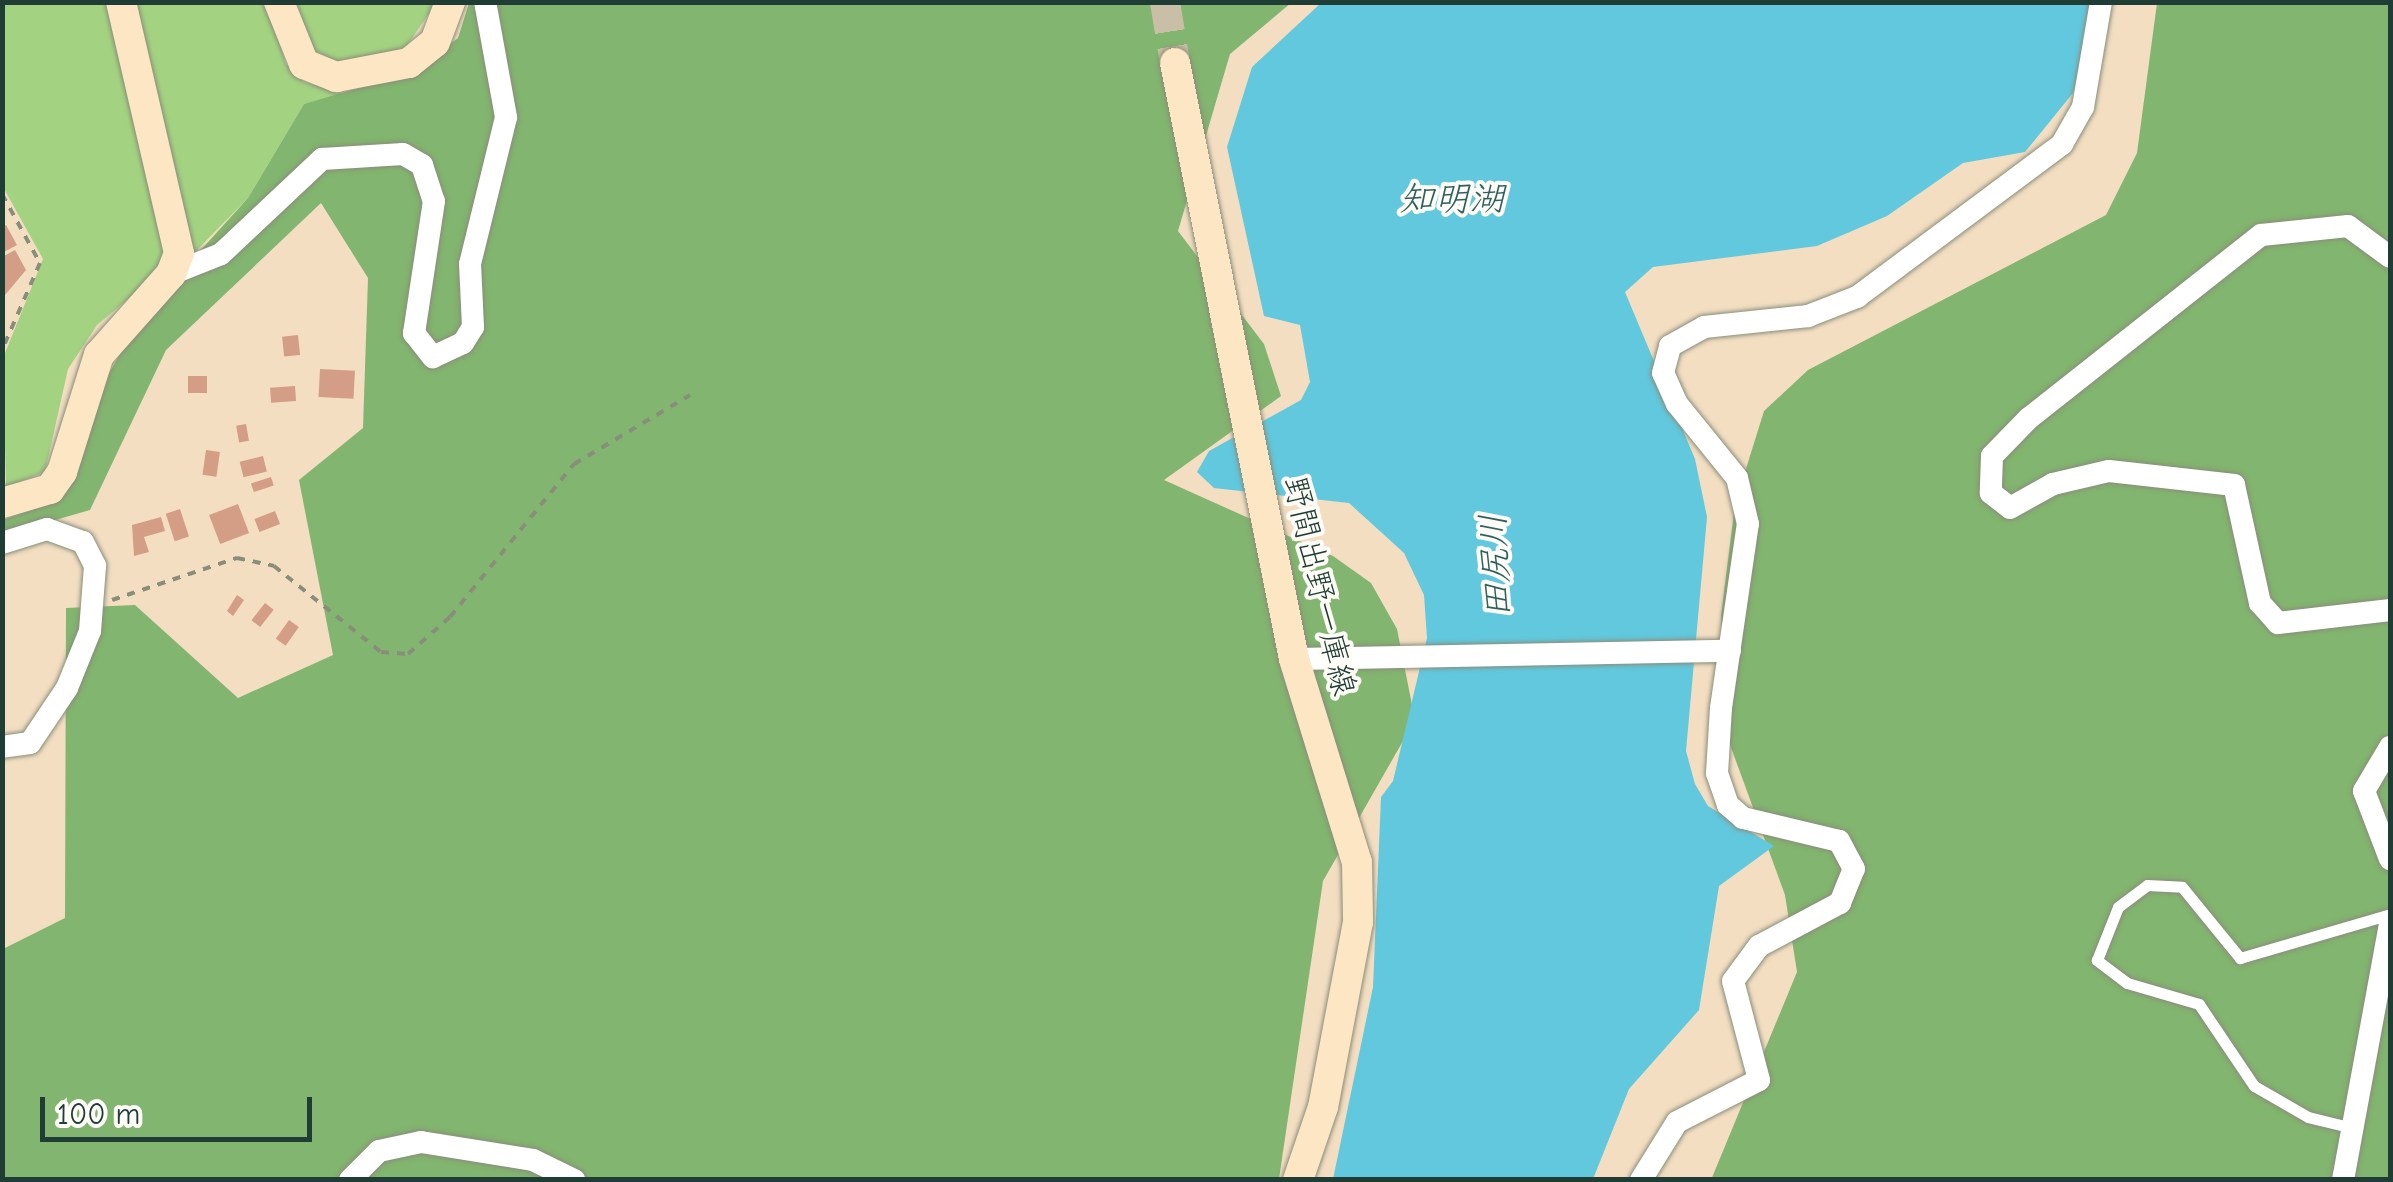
<!DOCTYPE html>
<meta charset="utf-8">
<style>
body{margin:0}
#map{position:relative;width:2393px;height:1182px;overflow:hidden;background:#f3dec2;font-family:"Comic Neue","Klee One",sans-serif}
div>[style]{position:absolute}
[style*='--x']{left:calc(var(--x)*1px);top:calc(var(--y)*1px);width:calc(var(--w)*1px);rotate:calc(var(--a)*1deg)}
.green>*{inset:0;background:#a3d381}
.forest>*{inset:0;background:#82b56f}
.water>*{inset:0;background:#61c8de}
.building>*{inset:0;background:#d39d86;transform-origin:0 0}
.secondary-tunnel>*{height:30px;margin-top:-15px;transform-origin:0;background:repeating-linear-gradient(90deg,#c9bea6 0 30px,transparent 0 45px)}
.path>*{height:4px;margin-top:-2px;transform-origin:0;background:repeating-linear-gradient(90deg,#898e7b 0 8px,transparent 0 16px)}
.roads{filter:drop-shadow(0 0 2px #898e7b) drop-shadow(0 0 2px #898e7b)}
.lane>*{height:11px;margin:-5.5px;padding:0 5.5px;transform-origin:5.5px;border-radius:5.5px;background:#fff}
.street>*{height:22px;margin:-11px;padding:0 11px;transform-origin:11px;border-radius:11px;background:#fff}
.secondary>*{height:30px;margin:-15px;padding:0 15px;transform-origin:15px;border-radius:15px;background:#fce6c4}
span{translate:-50% -50%;white-space:nowrap;text-align:center;line-height:1.15;-webkit-text-stroke:8px #fdfcf7;paint-order:stroke}
.street-label{font-size:32px;color:#1f3d34}
.water-label{font-size:35px;color:#30605e;font-style:italic}
.frame{position:absolute;inset:0;border:5px solid #1f3d34;pointer-events:none}
.scale{position:absolute;left:40px;top:1097px;width:272px;height:45px;box-sizing:border-box;border:5px solid #1f3d34;border-top:0;padding-left:12px;font-size:30px;line-height:35px;white-space:nowrap;color:#1f3d34;-webkit-text-stroke:8px #fdfcf7;paint-order:stroke}
</style>
<div id="map">
<div class="green">
<i style="clip-path:polygon(3px 3px,109px 3px,168px 241px,159px 273px,97px 325px,68px 369px,45px 472px,6px 487px,3px 358px,43px 259px,3px 187px)"></i>
<i style="clip-path:polygon(133px 3px,267px 3px,286px 64px,304px 82px,346px 94px,304px 104px,248px 198px,194px 253px)"></i>
<i style="clip-path:polygon(292px 3px,436px 3px,404px 50px,344px 66px,310px 48px)"></i>
</div>
<div class="forest">
<i style="clip-path:polygon(469px 3px,1291px 3px,1230px 54px,1178px 231px,1264px 344px,1281px 396px,1164px 480px,1333px 556px,1371px 583px,1397px 629px,1415px 720px,1323px 881px,1279px 1179px,3px 1179px,3px 949px,65px 918px,66px 608px,135px 605px,238px 698px,333px 655px,299px 480px,363px 428px,368px 278px,321px 203px,166px 350px,90px 510px,3px 535px,3px 520px,34px 509px,141px 316px,248px 198px,304px 104px,410px 73px,458px 38px)"></i>
<i style="clip-path:polygon(2157px 3px,2390px 3px,2390px 1179px,1711px 1180px,1797px 972px,1785px 895px,1729px 742px,1721px 616px,1735px 504px,1764px 411px,1808px 370px,2106px 215px,2137px 153px)"></i>
</div>
<div class="water">
<i style="clip-path:polygon(1321px 3px,2096px 3px,2073px 93px,2025px 152px,1963px 163px,1887px 216px,1817px 246px,1653px 267px,1625px 292px,1695px 459px,1707px 517px,1686px 751px,1695px 784px,1708px 806px,1774px 846px,1719px 886px,1699px 1010px,1629px 1089px,1593px 1179px,1333px 1179px,1373px 987px,1381px 797px,1393px 781px,1427px 638px,1424px 595px,1404px 553px,1349px 503px,1214px 488px,1197px 472px,1209px 451px,1301px 400px,1310px 382px,1300px 325px,1264px 316px,1227px 147px,1252px 67px)"></i>
</div>
<div class="building">
<i style="clip-path:polygon(6px 225px,17px 245px,2px 253px,2px 227px)"></i>
<i style="clip-path:polygon(15px 250px,26px 270px,5px 295px,2px 257px)"></i>
<i style="left:298px;top:335px;width:20px;height:16px;rotate:84deg"></i>
<i style="left:320px;top:369px;width:35px;height:28px;rotate:3deg"></i>
<i style="left:188px;top:376px;width:19px;height:17px"></i>
<i style="left:295px;top:386px;width:15px;height:25px;rotate:86deg"></i>
<i style="left:246px;top:424px;width:17px;height:10px;rotate:80deg"></i>
<i style="left:206px;top:450px;width:14px;height:25px;rotate:8deg"></i>
<i style="left:263px;top:456px;width:16px;height:24px;rotate:76deg"></i>
<i style="left:271px;top:477px;width:9px;height:21px;rotate:72deg"></i>
<i style="left:238px;top:504px;width:31px;height:31px;rotate:69deg"></i>
<i style="left:180px;top:509px;width:29px;height:15px;rotate:72deg"></i>
<i style="left:275px;top:511px;width:14px;height:22px;rotate:69deg"></i>
<i style="clip-path:polygon(161px 517px,165px 531px,144px 537px,149px 552px,134px 556px,132px 525px)"></i>
<i style="clip-path:polygon(237px 595px,244px 600px,233px 616px,227px 611px)"></i>
<i style="left:265px;top:603px;width:11px;height:22px;rotate:38deg"></i>
<i style="left:289px;top:620px;width:12px;height:23px;rotate:35deg"></i>
</div>
<div class="secondary-tunnel">
<i style="--x:1165;--y:2;--w:62;--a:80.7"></i>
</div>
<div class="path">
<i style="--x:2;--y:194;--w:79;--a:61.2"></i>
<i style="--x:40;--y:263;--w:95;--a:113.6"></i>
<i style="--x:112;--y:600;--w:132;--a:-18.6"></i>
<i style="--x:237;--y:558;--w:38;--a:12"></i>
<i style="--x:274;--y:566;--w:137;--a:38.8"></i>
<i style="--x:381;--y:652;--w:27;--a:4"></i>
<i style="--x:408;--y:654;--w:56;--a:-41.4"></i>
<i style="--x:450;--y:617;--w:197;--a:-51"></i>
<i style="--x:574;--y:464;--w:135;--a:-30.7"></i>
</div>
<div class="roads">
<div class="lane">
<i style="--x:2353;--y:1128;--w:46;--a:-166.3"></i>
<i style="--x:2308;--y:1117;--w:62;--a:-150.1"></i>
<i style="--x:2254;--y:1086;--w:99;--a:-123.9"></i>
<i style="--x:2199;--y:1004;--w:75;--a:-163.7"></i>
<i style="--x:2127;--y:983;--w:38;--a:-143"></i>
<i style="--x:2097;--y:960;--w:57;--a:-68.4"></i>
<i style="--x:2118;--y:907;--w:36;--a:-37"></i>
<i style="--x:2147;--y:885;--w:35;--a:3"></i>
<i style="--x:2182;--y:887;--w:92;--a:50.8"></i>
<i style="--x:2240;--y:958;--w:156;--a:-16.3"></i>
</div>
<div class="street">
<i style="--x:2390;--y:257;--w:52;--a:-143.6"></i>
<i style="--x:2348;--y:226;--w:87;--a:174.1"></i>
<i style="--x:2261;--y:235;--w:295;--a:141.7"></i>
<i style="--x:2029;--y:418;--w:53;--a:134.2"></i>
<i style="--x:1992;--y:456;--w:37;--a:92"></i>
<i style="--x:1991;--y:493;--w:24;--a:38"></i>
<i style="--x:2010;--y:508;--w:49;--a:-29.2"></i>
<i style="--x:2053;--y:484;--w:57;--a:-13.1"></i>
<i style="--x:2109;--y:471;--w:126;--a:6.4"></i>
<i style="--x:2234;--y:485;--w:121;--a:77.6"></i>
<i style="--x:2260;--y:603;--w:27;--a:48"></i>
<i style="--x:2278;--y:623;--w:113;--a:-6.6"></i>
<i style="--x:171;--y:274;--w:54;--a:-21.8"></i>
<i style="--x:221;--y:254;--w:139;--a:-43.2"></i>
<i style="--x:322;--y:159;--w:81;--a:-3.5"></i>
<i style="--x:403;--y:154;--w:22;--a:30"></i>
<i style="--x:422;--y:165;--w:38;--a:72"></i>
<i style="--x:434;--y:201;--w:134;--a:98.6"></i>
<i style="--x:414;--y:333;--w:31;--a:52"></i>
<i style="--x:433;--y:357;--w:33;--a:-25"></i>
<i style="--x:463;--y:343;--w:19;--a:-58"></i>
<i style="--x:473;--y:327;--w:63;--a:-92.7"></i>
<i style="--x:470;--y:264;--w:151;--a:-76.2"></i>
<i style="--x:506;--y:117;--w:117;--a:-100.3"></i>
<i style="--x:2;--y:543;--w:47;--a:-17.3"></i>
<i style="--x:47;--y:529;--w:38;--a:20"></i>
<i style="--x:83;--y:542;--w:27;--a:63"></i>
<i style="--x:95;--y:566;--w:65;--a:94.4"></i>
<i style="--x:90;--y:631;--w:61;--a:112"></i>
<i style="--x:67;--y:688;--w:66;--a:123.9"></i>
<i style="--x:30;--y:743;--w:28;--a:172"></i>
<i style="--x:1294;--y:659;--w:436;--a:-1.1"></i>
<i style="--x:2390;--y:747;--w:51;--a:120.6"></i>
<i style="--x:2364;--y:791;--w:73;--a:69.1"></i>
<i style="--x:350;--y:1180;--w:41;--a:-45"></i>
<i style="--x:379;--y:1151;--w:43;--a:-12.1"></i>
<i style="--x:421;--y:1142;--w:113;--a:9.1"></i>
<i style="--x:533;--y:1160;--w:46;--a:26"></i>
<i style="--x:1641;--y:1180;--w:68;--a:-58.2"></i>
<i style="--x:1677;--y:1122;--w:92;--a:-27.1"></i>
<i style="--x:1759;--y:1080;--w:102;--a:-104.7"></i>
<i style="--x:1733;--y:981;--w:44;--a:-53.4"></i>
<i style="--x:1759;--y:946;--w:92;--a:-28"></i>
<i style="--x:1840;--y:903;--w:37;--a:-68"></i>
<i style="--x:1854;--y:869;--w:32;--a:-118"></i>
<i style="--x:1839;--y:841;--w:99;--a:-166.5"></i>
<i style="--x:1743;--y:818;--w:20;--a:-139"></i>
<i style="--x:1728;--y:805;--w:34;--a:-109"></i>
<i style="--x:1717;--y:773;--w:65;--a:-86.5"></i>
<i style="--x:1721;--y:708;--w:186;--a:-81.7"></i>
<i style="--x:1748;--y:524;--w:47;--a:-103.4"></i>
<i style="--x:1737;--y:478;--w:95;--a:-129"></i>
<i style="--x:1677;--y:404;--w:34;--a:-114"></i>
<i style="--x:1663;--y:373;--w:28;--a:-75"></i>
<i style="--x:1670;--y:346;--w:39;--a:-29"></i>
<i style="--x:1704;--y:327;--w:105;--a:-6"></i>
<i style="--x:1808;--y:316;--w:53;--a:-21.2"></i>
<i style="--x:1857;--y:297;--w:256;--a:-36.7"></i>
<i style="--x:2062;--y:144;--w:43;--a:-60.4"></i>
<i style="--x:2083;--y:107;--w:107;--a:-80.3"></i>
<i style="--x:2343;--y:1180;--w:261;--a:-79.6"></i>
</div>
<div class="secondary">
<i style="--x:279;--y:2;--w:67;--a:68"></i>
<i style="--x:304;--y:64;--w:35;--a:22"></i>
<i style="--x:336;--y:77;--w:74;--a:-10.9"></i>
<i style="--x:409;--y:63;--w:33;--a:-39"></i>
<i style="--x:435;--y:42;--w:43;--a:-69.4"></i>
<i style="--x:1175;--y:63;--w:608;--a:78.71"></i>
<i style="--x:1294;--y:659;--w:213;--a:72.8"></i>
<i style="--x:1357;--y:862;--w:60;--a:89"></i>
<i style="--x:1358;--y:922;--w:188;--a:100.7"></i>
<i style="--x:1323;--y:1107;--w:77;--a:108.9"></i>
<i style="--x:2;--y:503;--w:50;--a:-16.3"></i>
<i style="--x:50;--y:489;--w:21;--a:-55"></i>
<i style="--x:62;--y:472;--w:123;--a:-72.5"></i>
<i style="--x:99;--y:355;--w:108;--a:-48.4"></i>
<i style="--x:171;--y:274;--w:22;--a:-69"></i>
<i style="--x:179;--y:253;--w:258;--a:-103"></i>
</div>
</div>
<div class="street-label">
<span style="left:1319px;top:586px;rotate:77deg">野間出野一庫線</span>
</div>
<div class="water-label">
<span style="left:1452px;top:199px">知明湖</span>
<span style="left:1496px;top:566px;rotate:-93deg">田尻川</span>
</div>
<div class="frame"></div>
<div class="scale">100 m</div>
</div>
